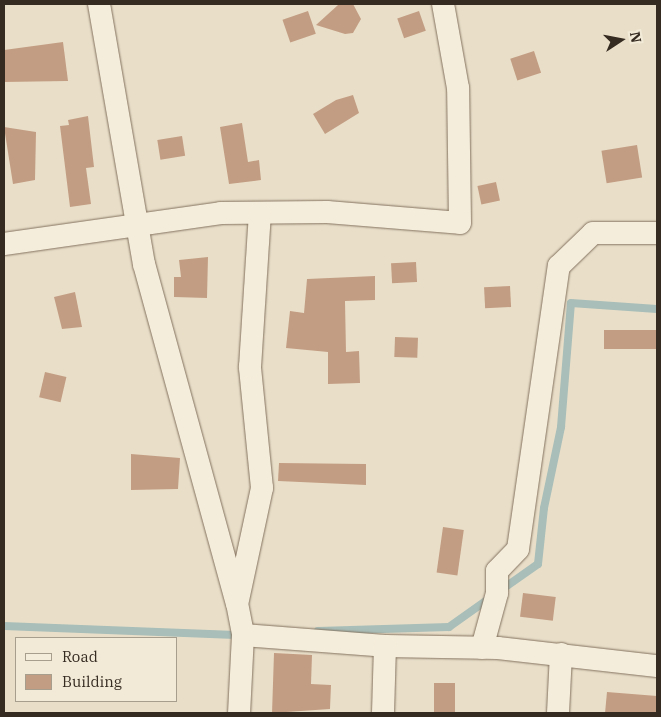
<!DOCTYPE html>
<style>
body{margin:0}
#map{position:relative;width:661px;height:717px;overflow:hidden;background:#e9dfc9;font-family:"IBM Plex Serif",serif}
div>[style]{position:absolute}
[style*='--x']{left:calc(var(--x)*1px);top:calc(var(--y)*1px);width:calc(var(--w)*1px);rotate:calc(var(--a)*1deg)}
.stream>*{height:8px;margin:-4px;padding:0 4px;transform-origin:4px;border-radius:4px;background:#a9beb8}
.building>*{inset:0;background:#c39d83;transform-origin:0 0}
.roads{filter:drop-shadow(0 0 1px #83725f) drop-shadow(0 0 1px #83725f)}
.street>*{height:22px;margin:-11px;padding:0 11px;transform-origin:11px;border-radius:11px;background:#f5eddb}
span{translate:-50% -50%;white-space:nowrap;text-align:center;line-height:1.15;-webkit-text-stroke:4px #f2ead7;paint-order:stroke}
.frame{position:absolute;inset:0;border:5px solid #362b21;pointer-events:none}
.legend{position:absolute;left:15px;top:637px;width:162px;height:65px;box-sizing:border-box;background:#f2ead7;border:1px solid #a79e8e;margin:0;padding:6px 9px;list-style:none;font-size:15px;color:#362b21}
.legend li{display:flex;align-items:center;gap:10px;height:25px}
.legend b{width:25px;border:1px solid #a79e8e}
.north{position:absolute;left:596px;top:15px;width:50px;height:50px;-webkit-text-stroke:4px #f2ead7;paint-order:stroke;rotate:79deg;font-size:14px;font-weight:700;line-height:20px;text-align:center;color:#362b21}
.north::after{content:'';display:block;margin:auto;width:18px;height:22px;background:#362b21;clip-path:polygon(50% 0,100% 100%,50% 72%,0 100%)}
</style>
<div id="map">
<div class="stream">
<i style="--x:501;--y:590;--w:45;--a:-35.1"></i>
<i style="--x:538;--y:564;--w:56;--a:-83.9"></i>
<i style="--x:544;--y:508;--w:83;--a:-78.1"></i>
<i style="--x:561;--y:427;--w:124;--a:-85.4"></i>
<i style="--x:571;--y:303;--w:86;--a:4"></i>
<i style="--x:4;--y:626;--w:238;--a:2.2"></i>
<i style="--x:318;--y:631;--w:131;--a:-1.7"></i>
<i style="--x:449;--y:627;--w:50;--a:-35.3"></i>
</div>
<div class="building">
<i style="clip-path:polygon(353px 4px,361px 19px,353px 33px,345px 34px,316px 25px,338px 5px)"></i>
<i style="left:308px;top:11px;width:24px;height:27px;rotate:71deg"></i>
<i style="left:419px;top:11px;width:21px;height:23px;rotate:71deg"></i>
<i style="clip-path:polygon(63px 42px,68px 81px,4px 82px,4px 50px)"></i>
<i style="left:534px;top:51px;width:23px;height:25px;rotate:72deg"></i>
<i style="clip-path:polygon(353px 95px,359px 113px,325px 134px,313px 114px,336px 100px)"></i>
<i style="clip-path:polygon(88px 116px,94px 167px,86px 168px,91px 204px,70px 207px,60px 126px,69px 125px,68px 120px)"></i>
<i style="clip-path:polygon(242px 123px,248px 162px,259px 160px,261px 180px,229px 184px,220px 127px)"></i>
<i style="clip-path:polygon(4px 127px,36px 132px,35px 180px,13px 184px)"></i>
<i style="left:182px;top:136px;width:20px;height:25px;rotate:81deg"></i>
<i style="left:637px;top:145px;width:33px;height:36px;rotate:81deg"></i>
<i style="left:496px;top:182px;width:19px;height:19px;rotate:78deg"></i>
<i style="clip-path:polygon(208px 257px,207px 298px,174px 297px,174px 277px,181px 277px,179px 260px)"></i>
<i style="left:416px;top:262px;width:20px;height:25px;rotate:87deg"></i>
<i style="clip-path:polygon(375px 276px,375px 300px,345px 301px,346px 352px,359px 351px,360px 383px,328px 384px,328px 352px,286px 348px,290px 311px,304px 313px,307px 279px)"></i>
<i style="left:510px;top:286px;width:21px;height:26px;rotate:87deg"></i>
<i style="clip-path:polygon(75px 292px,82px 327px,62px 329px,54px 297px)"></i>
<i style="left:604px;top:330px;width:53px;height:19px"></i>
<i style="left:395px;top:337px;width:23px;height:20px;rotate:2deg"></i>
<i style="left:45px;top:372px;width:22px;height:26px;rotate:13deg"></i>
<i style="clip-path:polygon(131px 454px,180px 458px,178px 489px,131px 490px)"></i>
<i style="clip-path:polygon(279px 463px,366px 464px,366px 485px,278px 481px)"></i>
<i style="left:443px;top:527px;width:21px;height:46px;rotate:8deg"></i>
<i style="left:523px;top:593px;width:33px;height:24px;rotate:7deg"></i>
<i style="clip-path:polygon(274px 653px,312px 655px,311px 684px,331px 685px,330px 709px,272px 713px)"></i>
<i style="left:434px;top:683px;width:21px;height:30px"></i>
<i style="clip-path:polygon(607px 692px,657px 696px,657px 713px,605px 713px)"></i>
</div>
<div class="roads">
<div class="street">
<i style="--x:99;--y:4;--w:264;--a:80.2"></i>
<i style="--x:144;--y:264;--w:352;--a:74.7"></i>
<i style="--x:237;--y:603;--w:33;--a:79"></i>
<i style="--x:243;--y:635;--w:78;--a:92.9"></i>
<i style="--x:4;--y:244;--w:219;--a:-8.1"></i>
<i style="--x:221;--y:213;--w:106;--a:-0.5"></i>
<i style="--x:327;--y:212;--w:133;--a:4.7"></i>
<i style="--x:460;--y:223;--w:135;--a:-90.8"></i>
<i style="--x:458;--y:88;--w:85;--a:-100.1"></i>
<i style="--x:238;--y:600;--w:115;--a:-77.9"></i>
<i style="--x:262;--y:488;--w:122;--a:-95.7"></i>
<i style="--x:250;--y:367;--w:154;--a:-86.3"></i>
<i style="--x:243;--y:635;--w:142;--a:4.4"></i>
<i style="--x:385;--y:646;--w:113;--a:1"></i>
<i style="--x:498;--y:648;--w:160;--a:6.5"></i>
<i style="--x:482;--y:648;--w:57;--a:-74.7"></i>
<i style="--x:497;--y:593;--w:22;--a:-90"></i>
<i style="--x:497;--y:571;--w:30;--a:-46"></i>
<i style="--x:518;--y:549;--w:286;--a:-81.8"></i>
<i style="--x:559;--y:266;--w:47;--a:-44.1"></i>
<i style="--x:593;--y:233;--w:64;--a:0"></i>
<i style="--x:383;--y:713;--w:67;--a:-88.3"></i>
<i style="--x:558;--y:713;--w:59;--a:-87.1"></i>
</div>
</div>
<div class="frame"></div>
<ul class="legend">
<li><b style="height:6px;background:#f5eddb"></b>Road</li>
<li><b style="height:14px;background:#c39d83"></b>Building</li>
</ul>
<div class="north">N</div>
</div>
